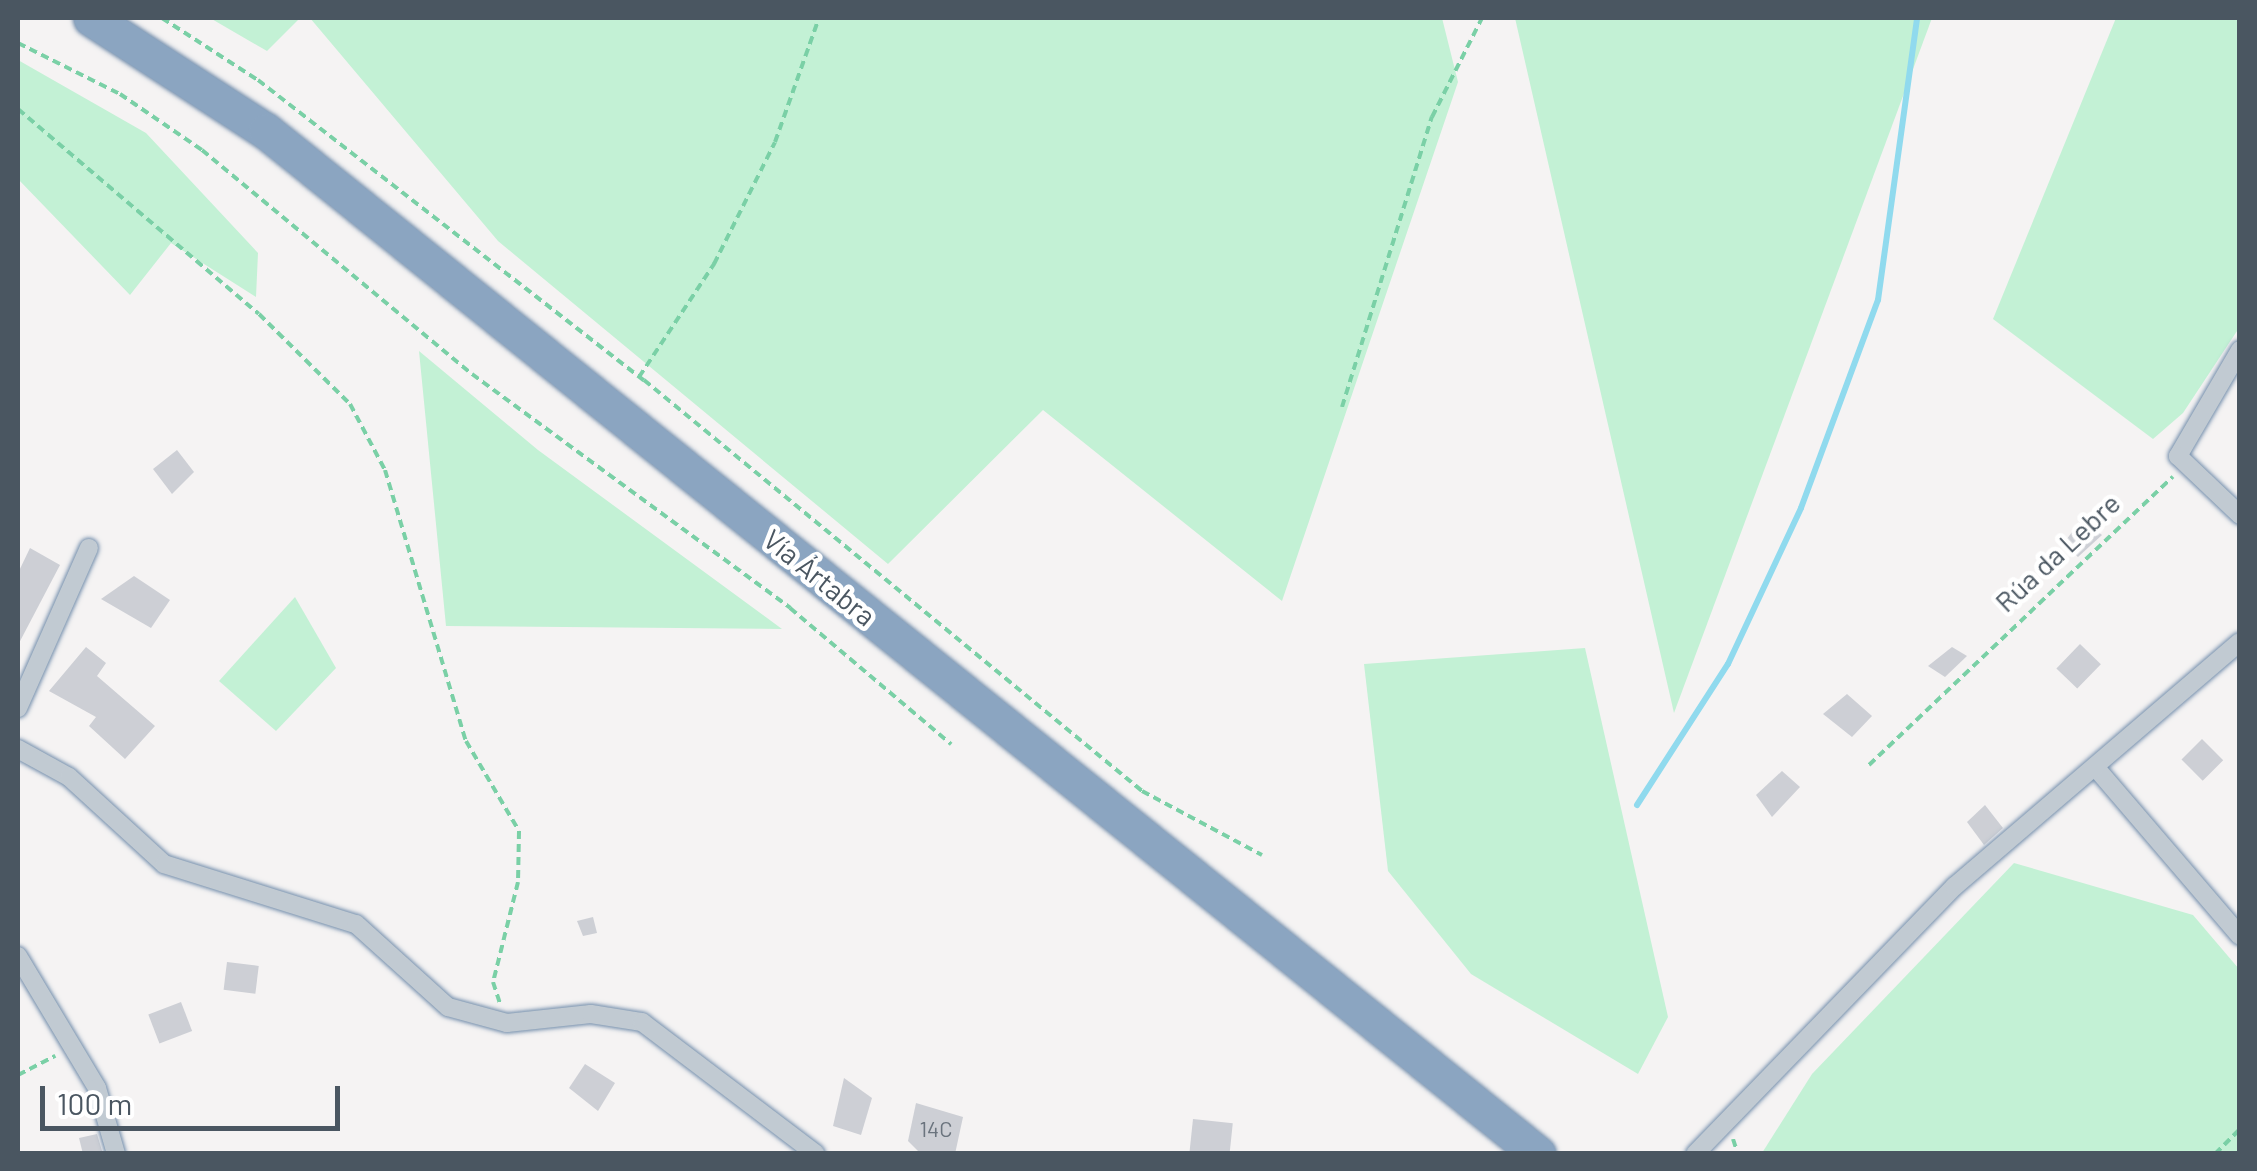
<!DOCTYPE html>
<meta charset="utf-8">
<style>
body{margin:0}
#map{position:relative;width:2257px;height:1171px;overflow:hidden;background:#f5f3f3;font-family:Barlow,sans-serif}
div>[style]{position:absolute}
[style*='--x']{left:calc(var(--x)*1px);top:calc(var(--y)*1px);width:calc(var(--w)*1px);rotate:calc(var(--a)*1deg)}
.green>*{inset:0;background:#c3f1d5}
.stream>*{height:6px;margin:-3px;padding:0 3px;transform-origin:3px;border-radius:3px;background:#90daee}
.building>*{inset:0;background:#cdcfd5;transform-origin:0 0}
.path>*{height:4px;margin-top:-2px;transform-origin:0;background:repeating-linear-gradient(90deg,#7ad0a6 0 8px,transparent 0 13px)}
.roads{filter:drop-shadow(0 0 2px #7690ad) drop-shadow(0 0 2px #7690ad)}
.street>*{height:18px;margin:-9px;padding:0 9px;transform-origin:9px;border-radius:9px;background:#c1cad2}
.highway>*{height:35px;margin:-17.5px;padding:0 17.5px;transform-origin:17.5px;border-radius:17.5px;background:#8ba5c1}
span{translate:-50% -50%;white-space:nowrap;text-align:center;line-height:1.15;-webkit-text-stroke:9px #fff;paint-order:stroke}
.number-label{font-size:22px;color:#6b747e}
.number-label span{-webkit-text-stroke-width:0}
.street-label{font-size:28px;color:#4a5661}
.frame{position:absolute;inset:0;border:20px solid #4a5661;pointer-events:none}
.scale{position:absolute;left:40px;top:1086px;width:300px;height:45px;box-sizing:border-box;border:5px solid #4a5661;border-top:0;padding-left:12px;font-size:30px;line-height:35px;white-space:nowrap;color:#4a5661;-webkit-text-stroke:8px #fff;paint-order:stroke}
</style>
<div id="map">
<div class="green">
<i style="clip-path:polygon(210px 18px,300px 18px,267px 51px)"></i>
<i style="clip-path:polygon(310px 18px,1442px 18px,1458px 82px,1282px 601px,1043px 410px,888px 564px,498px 241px)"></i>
<i style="clip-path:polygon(1515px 18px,1932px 18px,1674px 713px)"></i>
<i style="clip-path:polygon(2116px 18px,2239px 18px,2239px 328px,2183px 413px,2153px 439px,1993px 319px)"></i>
<i style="clip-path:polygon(18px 60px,146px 133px,258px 253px,256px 297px,171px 243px,130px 295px,18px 179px)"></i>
<i style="clip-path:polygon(419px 351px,538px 450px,782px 629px,446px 626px)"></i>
<i style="clip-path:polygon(295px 597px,336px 668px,276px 731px,219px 681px)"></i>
<i style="clip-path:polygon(1585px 648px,1668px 1017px,1638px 1074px,1471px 974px,1388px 871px,1364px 664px)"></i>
<i style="clip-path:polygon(2014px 863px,2193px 915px,2239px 969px,2239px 1153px,1762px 1153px,1812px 1074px)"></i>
</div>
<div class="stream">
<i style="--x:1637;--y:805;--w:168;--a:-57.2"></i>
<i style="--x:1728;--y:664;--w:172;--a:-64.9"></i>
<i style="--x:1801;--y:508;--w:222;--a:-69.7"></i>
<i style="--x:1878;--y:300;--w:285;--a:-82.1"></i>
</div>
<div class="building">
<i style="clip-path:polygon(177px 450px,194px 472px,172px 494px,153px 469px)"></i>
<i style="clip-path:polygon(2082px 519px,2102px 535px,2078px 557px,2063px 544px)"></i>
<i style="clip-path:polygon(30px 548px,60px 565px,18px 645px,18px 573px)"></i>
<i style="clip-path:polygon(134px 576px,170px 600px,151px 628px,101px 599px)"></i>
<i style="left:2080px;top:644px;width:29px;height:34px;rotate:44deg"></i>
<i style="clip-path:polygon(86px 647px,106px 663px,97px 676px,155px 726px,125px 759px,89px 726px,96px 717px,49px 691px)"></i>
<i style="clip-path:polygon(1952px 647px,1967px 656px,1945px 677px,1928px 666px)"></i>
<i style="clip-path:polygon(1847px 694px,1872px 716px,1852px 737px,1823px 714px)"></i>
<i style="left:2202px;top:739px;width:30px;height:29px;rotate:45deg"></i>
<i style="clip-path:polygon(1782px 771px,1800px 787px,1772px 817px,1756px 795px)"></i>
<i style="clip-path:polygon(1985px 805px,2003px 828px,1984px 845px,1967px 822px)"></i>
<i style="clip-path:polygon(593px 917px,597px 933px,583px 936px,577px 921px)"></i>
<i style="left:227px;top:962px;width:32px;height:28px;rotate:7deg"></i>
<i style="left:181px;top:1002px;width:31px;height:35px;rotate:69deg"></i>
<i style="clip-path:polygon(585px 1064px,615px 1083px,598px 1111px,569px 1088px)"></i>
<i style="clip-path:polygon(844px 1078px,872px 1098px,861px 1135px,833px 1126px)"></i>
<i style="clip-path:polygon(916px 1103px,963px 1117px,955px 1154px,919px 1152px,908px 1141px)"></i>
<i style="left:1193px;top:1119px;width:40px;height:35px;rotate:6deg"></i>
<i style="clip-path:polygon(97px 1134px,103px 1154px,83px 1154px,79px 1138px)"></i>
</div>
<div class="path">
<i style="--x:162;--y:18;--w:114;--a:32.9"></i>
<i style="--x:258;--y:80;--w:489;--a:37.9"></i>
<i style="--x:644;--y:380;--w:646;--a:39.53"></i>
<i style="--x:1142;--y:791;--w:136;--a:28.1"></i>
<i style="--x:18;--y:43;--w:114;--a:26.6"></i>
<i style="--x:120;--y:94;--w:99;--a:34.3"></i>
<i style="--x:202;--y:150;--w:351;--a:39.7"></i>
<i style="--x:472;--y:374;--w:395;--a:36.3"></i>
<i style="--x:790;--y:608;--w:211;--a:40.2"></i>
<i style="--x:18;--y:109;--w:316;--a:40.4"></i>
<i style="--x:259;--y:314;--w:128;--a:44.7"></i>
<i style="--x:350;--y:404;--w:75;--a:62.1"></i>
<i style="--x:385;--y:470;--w:283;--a:73.4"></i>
<i style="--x:466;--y:741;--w:104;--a:59.5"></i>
<i style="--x:519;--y:831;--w:51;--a:91.1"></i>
<i style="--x:518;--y:882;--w:103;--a:104"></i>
<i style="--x:493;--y:982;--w:22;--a:72"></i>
<i style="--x:639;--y:377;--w:136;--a:-56.4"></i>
<i style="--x:714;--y:264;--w:136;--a:-63.4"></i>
<i style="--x:775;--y:142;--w:132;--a:-70.5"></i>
<i style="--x:1342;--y:407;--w:304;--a:-72.8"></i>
<i style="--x:1432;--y:117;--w:111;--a:-63.2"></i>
<i style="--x:1869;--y:765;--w:419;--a:-43.5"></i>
<i style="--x:18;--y:1075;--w:42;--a:-27.2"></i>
<i style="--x:1733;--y:1139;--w:16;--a:72"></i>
<i style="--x:2215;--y:1154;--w:35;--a:-45"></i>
</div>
<div class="roads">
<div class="street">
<i style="--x:2240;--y:350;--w:123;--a:120.3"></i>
<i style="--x:2178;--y:456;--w:86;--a:43.6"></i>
<i style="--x:18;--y:708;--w:175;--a:-66.1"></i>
<i style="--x:18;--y:749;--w:58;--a:28.8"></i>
<i style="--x:69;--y:777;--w:129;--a:42.5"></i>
<i style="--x:164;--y:864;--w:201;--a:17.4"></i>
<i style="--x:356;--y:924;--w:124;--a:42.1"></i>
<i style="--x:448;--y:1007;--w:61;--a:15.2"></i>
<i style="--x:507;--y:1023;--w:84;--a:-6.1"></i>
<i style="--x:591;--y:1014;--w:52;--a:8.9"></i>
<i style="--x:642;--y:1022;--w:218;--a:37.2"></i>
<i style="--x:2096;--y:768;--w:221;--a:49.4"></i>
<i style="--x:18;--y:956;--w:154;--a:59.1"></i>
<i style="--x:97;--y:1088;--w:69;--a:73.9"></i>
<i style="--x:1695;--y:1154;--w:373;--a:-45.9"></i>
<i style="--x:1955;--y:886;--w:375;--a:-40.6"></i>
</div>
<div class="highway">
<i style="--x:91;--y:18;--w:208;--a:32.9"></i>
<i style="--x:266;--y:131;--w:1632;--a:38.81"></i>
</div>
</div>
<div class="number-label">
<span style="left:936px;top:1129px">14C</span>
</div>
<div class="street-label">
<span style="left:2057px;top:552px;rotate:-43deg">Rúa da Lebre</span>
<span style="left:820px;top:577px;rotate:39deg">Vía Ártabra</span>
</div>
<div class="frame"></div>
<div class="scale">100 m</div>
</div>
